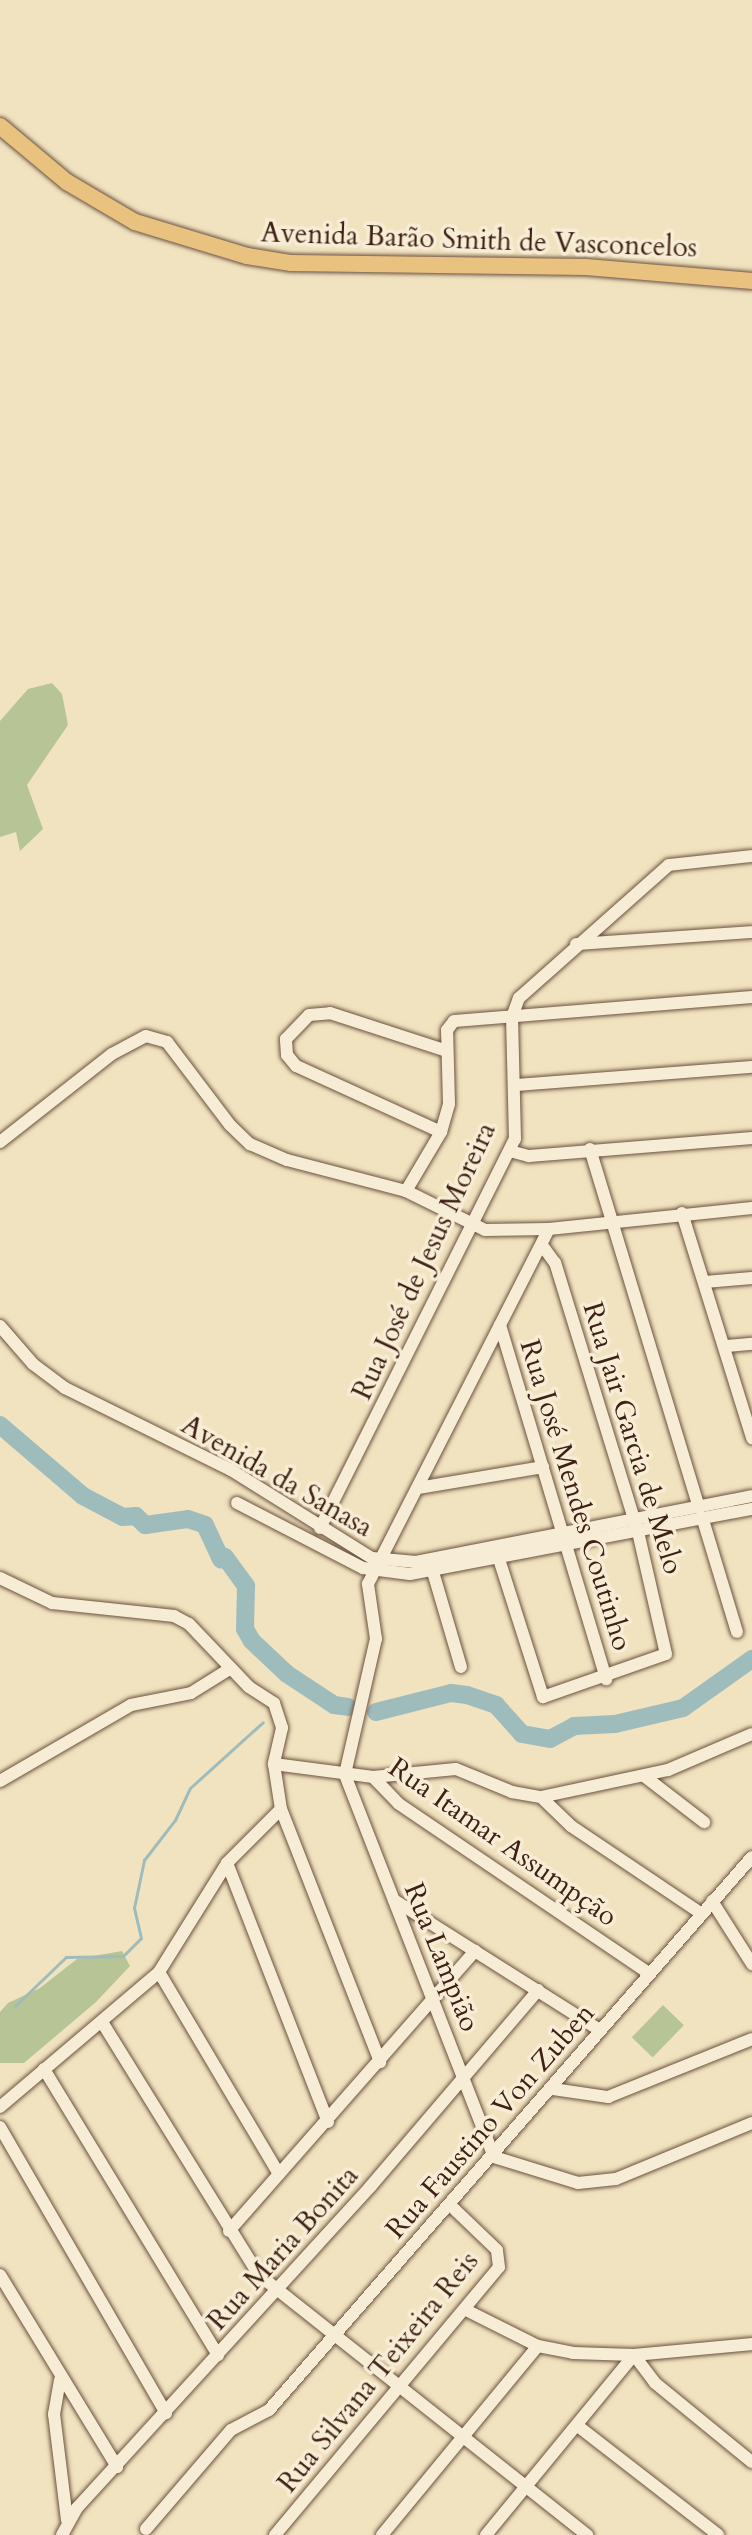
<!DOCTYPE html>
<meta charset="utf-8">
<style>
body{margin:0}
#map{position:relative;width:752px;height:2535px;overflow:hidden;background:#f2e3c0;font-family:Cardo,serif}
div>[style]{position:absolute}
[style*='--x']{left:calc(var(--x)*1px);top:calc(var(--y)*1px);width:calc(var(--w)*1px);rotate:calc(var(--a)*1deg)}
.green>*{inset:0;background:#b7c495;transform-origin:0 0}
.stream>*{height:3px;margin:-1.5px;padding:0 1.5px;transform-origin:1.5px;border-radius:1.5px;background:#9fbcbc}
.river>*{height:18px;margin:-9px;padding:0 9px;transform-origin:9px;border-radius:9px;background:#9fbcbc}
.roads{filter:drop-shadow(0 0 2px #6b523f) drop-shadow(0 0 2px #6b523f)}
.minor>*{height:12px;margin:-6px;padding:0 6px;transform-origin:6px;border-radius:6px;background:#f7edd6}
.major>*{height:16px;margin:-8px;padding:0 8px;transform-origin:8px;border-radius:8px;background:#e9c280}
span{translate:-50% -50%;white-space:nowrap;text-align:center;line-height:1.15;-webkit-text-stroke:7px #f7edd6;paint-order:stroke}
.street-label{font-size:28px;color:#3e2114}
</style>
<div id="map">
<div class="green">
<i style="clip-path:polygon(52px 683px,62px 694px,68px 725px,27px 785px,43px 829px,20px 851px,16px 832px,0 837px,0 721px,28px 689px)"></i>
<i style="clip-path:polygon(122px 1951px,130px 1966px,96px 2002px,24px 2063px,0 2063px,0 2012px,8px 2003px,40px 1988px,77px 1959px)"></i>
<i style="left:663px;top:2005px;width:29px;height:45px;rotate:44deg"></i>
</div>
<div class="stream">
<i style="--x:15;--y:2006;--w:71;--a:-43.9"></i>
<i style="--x:66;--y:1957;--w:57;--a:-1"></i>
<i style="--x:123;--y:1956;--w:25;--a:-45"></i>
<i style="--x:141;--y:1938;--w:31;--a:-103"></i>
<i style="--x:134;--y:1908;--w:49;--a:-78.2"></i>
<i style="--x:144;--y:1860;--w:51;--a:-52.2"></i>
<i style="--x:175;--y:1820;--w:35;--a:-65"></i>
<i style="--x:190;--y:1788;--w:98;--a:-42.1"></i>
</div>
<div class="river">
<i style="--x:0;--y:1425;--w:109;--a:40.5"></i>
<i style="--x:83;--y:1496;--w:45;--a:27.7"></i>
<i style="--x:123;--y:1517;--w:13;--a:-4"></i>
<i style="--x:136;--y:1516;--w:13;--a:45"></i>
<i style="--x:145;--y:1525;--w:43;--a:-7.9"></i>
<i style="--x:188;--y:1519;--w:18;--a:19"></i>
<i style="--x:205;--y:1525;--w:38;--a:65"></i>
<i style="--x:221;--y:1559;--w:4;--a:-27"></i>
<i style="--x:225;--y:1557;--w:36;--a:54"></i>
<i style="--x:246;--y:1586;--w:43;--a:91.3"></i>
<i style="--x:245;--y:1629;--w:14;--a:60"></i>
<i style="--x:252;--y:1641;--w:48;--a:43.3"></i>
<i style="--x:287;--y:1674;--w:56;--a:33.4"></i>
<i style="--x:334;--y:1705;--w:14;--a:8"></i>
<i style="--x:376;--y:1712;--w:77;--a:-14.2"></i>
<i style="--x:451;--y:1693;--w:16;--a:7"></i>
<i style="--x:467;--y:1695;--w:31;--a:19"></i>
<i style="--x:496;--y:1705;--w:39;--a:48"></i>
<i style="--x:522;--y:1734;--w:28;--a:10"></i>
<i style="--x:550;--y:1739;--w:27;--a:-28"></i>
<i style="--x:574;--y:1726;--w:41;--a:-2.8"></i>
<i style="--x:615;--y:1724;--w:70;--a:-13.2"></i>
<i style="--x:683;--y:1708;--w:85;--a:-35.4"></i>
</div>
<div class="roads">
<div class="minor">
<i style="--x:576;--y:944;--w:176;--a:-3.9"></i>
<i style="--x:516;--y:1085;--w:237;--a:-4.4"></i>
<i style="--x:441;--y:1132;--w:159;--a:-155.5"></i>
<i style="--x:296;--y:1066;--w:14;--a:-129"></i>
<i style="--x:287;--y:1055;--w:16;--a:-94"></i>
<i style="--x:286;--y:1039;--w:33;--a:-46"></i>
<i style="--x:309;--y:1015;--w:21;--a:-5"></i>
<i style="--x:330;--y:1013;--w:123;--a:18"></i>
<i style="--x:0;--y:1142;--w:142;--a:-38.2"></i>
<i style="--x:112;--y:1054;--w:38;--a:-28"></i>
<i style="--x:146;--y:1036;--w:22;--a:16"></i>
<i style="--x:167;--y:1042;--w:104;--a:52.8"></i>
<i style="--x:230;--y:1125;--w:28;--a:44"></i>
<i style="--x:250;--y:1144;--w:40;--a:23.4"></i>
<i style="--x:287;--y:1160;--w:123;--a:14.6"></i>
<i style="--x:406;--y:1191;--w:88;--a:26.3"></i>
<i style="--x:485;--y:1230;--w:64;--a:-0.9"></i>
<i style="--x:549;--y:1229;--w:204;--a:-5.9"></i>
<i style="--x:590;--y:1149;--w:375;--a:73.1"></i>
<i style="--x:510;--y:1151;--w:20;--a:15"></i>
<i style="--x:529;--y:1156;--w:224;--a:-4.6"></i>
<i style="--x:406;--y:1191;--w:69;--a:-59.3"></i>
<i style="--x:441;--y:1132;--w:29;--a:-74"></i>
<i style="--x:449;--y:1104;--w:74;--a:-91.5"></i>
<i style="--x:447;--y:1030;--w:11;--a:-52"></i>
<i style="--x:454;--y:1021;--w:299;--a:-4.6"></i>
<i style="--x:682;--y:1213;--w:236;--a:72.7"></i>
<i style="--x:705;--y:1282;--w:47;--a:-4.9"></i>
<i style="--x:500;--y:1325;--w:370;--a:73.3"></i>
<i style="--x:0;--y:1326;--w:50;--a:49"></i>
<i style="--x:33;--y:1364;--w:40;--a:37"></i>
<i style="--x:65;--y:1388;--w:185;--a:26.3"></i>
<i style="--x:231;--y:1470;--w:166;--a:32"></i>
<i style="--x:372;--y:1558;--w:44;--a:5.2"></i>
<i style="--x:416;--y:1562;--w:342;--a:-11.1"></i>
<i style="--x:727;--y:1346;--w:25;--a:-5"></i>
<i style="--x:418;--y:1488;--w:127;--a:-9.5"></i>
<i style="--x:237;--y:1503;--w:142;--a:27.3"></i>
<i style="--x:363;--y:1568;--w:47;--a:7.3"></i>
<i style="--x:410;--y:1574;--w:348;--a:-10.8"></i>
<i style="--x:703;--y:1520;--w:117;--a:73.1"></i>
<i style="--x:320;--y:1528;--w:435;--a:-63.4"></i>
<i style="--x:515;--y:1139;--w:122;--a:-91.4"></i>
<i style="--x:512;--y:1017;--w:20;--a:-70"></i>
<i style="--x:519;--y:998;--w:200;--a:-41.6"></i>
<i style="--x:669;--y:865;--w:83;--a:-6.2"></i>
<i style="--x:499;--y:1559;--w:145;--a:72.3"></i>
<i style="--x:543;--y:1697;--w:130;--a:-19.3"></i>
<i style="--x:666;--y:1654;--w:125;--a:-102.9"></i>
<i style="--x:638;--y:1532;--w:282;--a:-107.1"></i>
<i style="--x:555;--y:1263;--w:22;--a:-126"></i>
<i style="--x:433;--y:1572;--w:99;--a:73.6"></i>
<i style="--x:0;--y:1578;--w:58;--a:25.7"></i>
<i style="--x:52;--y:1603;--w:123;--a:6.1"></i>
<i style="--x:174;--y:1616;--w:17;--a:28"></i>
<i style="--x:189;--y:1624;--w:87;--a:46.4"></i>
<i style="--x:249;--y:1687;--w:30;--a:33"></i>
<i style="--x:274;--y:1703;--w:26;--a:72"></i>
<i style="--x:282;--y:1728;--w:37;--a:103"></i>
<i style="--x:274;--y:1764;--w:46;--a:81.2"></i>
<i style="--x:281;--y:1809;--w:272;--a:68.6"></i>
<i style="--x:274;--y:1764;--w:100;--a:7.5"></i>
<i style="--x:373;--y:1777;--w:37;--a:46"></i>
<i style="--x:399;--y:1804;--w:302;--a:34.1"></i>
<i style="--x:644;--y:1776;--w:76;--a:37.5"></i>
<i style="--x:373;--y:1777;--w:83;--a:-5.5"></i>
<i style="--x:456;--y:1769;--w:61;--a:22.3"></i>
<i style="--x:512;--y:1792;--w:29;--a:10"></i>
<i style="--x:541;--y:1797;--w:42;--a:44"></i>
<i style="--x:571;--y:1826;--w:158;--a:33.9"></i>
<i style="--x:0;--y:1781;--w:151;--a:-30.1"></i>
<i style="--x:131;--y:1705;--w:61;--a:-11.3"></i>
<i style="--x:191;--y:1693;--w:47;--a:-32"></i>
<i style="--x:541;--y:1797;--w:130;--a:-12"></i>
<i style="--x:668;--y:1770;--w:91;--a:-23.2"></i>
<i style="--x:227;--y:1863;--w:278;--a:68.7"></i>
<i style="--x:394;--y:1900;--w:244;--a:32.3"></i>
<i style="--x:712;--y:1901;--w:75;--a:57.6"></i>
<i style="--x:159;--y:1972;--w:235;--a:59.3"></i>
<i style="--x:102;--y:2022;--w:298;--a:58.2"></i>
<i style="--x:259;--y:2275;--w:419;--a:38.4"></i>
<i style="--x:44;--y:2069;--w:335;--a:58.7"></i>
<i style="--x:553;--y:2089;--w:56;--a:8.3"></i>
<i style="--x:608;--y:2097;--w:155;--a:-21.9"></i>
<i style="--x:0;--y:2107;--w:209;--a:-40.3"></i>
<i style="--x:159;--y:1972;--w:128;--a:-58"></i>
<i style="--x:227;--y:1863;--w:76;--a:-45"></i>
<i style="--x:0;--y:2127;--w:331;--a:59.9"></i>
<i style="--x:494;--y:2157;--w:411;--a:-111.3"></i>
<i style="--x:345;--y:1774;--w:139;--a:-77.1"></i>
<i style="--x:376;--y:1639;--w:56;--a:-98.3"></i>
<i style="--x:368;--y:1584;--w:398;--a:-63"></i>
<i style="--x:494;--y:2157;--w:88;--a:17.2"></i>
<i style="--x:578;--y:2183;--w:38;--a:-6"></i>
<i style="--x:616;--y:2179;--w:147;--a:-22.4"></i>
<i style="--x:229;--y:2231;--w:373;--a:-48.7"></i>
<i style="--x:0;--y:2275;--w:225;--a:58.6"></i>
<i style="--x:466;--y:2310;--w:80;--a:26.6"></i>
<i style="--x:538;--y:2346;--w:36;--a:11"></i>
<i style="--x:573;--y:2353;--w:61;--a:1.9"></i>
<i style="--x:634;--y:2355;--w:119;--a:-5.3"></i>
<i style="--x:60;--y:2380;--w:35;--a:100"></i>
<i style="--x:54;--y:2414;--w:107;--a:83"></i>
<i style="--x:579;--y:2427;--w:176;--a:37.8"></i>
<i style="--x:146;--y:2529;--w:130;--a:-49.4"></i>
<i style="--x:231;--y:2430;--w:43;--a:-27.8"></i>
<i style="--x:269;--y:2410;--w:734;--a:-48.87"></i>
<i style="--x:62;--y:2535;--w:31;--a:-61"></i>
<i style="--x:77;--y:2508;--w:435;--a:-47.6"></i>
<i style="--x:370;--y:2187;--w:259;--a:-49.5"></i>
<i style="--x:275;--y:2535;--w:349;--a:-50.1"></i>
<i style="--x:499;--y:2267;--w:17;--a:-97"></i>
<i style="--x:497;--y:2250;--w:65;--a:-136.2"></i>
<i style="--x:382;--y:2535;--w:245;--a:-50.5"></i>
<i style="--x:486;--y:2535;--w:233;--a:-50.6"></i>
<i style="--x:634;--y:2355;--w:35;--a:53"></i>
<i style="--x:655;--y:2383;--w:125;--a:39.2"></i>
</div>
<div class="major">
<i style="--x:0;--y:126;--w:87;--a:39.9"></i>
<i style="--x:67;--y:182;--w:79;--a:30.5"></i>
<i style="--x:135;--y:222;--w:117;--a:16.9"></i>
<i style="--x:247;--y:256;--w:45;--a:9"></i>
<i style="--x:291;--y:263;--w:295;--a:0.8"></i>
<i style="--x:586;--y:267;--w:167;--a:4.8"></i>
</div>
</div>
<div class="street-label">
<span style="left:479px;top:240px;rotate:2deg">Avenida Barão Smith de Vasconcelos</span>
<span style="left:424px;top:1261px;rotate:-65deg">Rua José de Jesus Moreira</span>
<span style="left:633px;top:1438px;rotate:73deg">Rua Jair Garcia de Melo</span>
<span style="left:277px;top:1476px;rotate:30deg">Avenida da Sanasa</span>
<span style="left:576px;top:1495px;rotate:73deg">Rua José Mendes Coutinho</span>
<span style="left:503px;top:1842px;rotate:35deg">Rua Itamar Assumpção</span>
<span style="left:442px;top:1957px;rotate:68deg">Rua Lampião</span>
<span style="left:490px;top:2121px;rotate:-49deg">Rua Faustino Von Zuben</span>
<span style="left:283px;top:2248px;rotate:-48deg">Rua Maria Bonita</span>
<span style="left:378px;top:2372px;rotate:-51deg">Rua Silvana Teixeira Reis</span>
</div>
</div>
